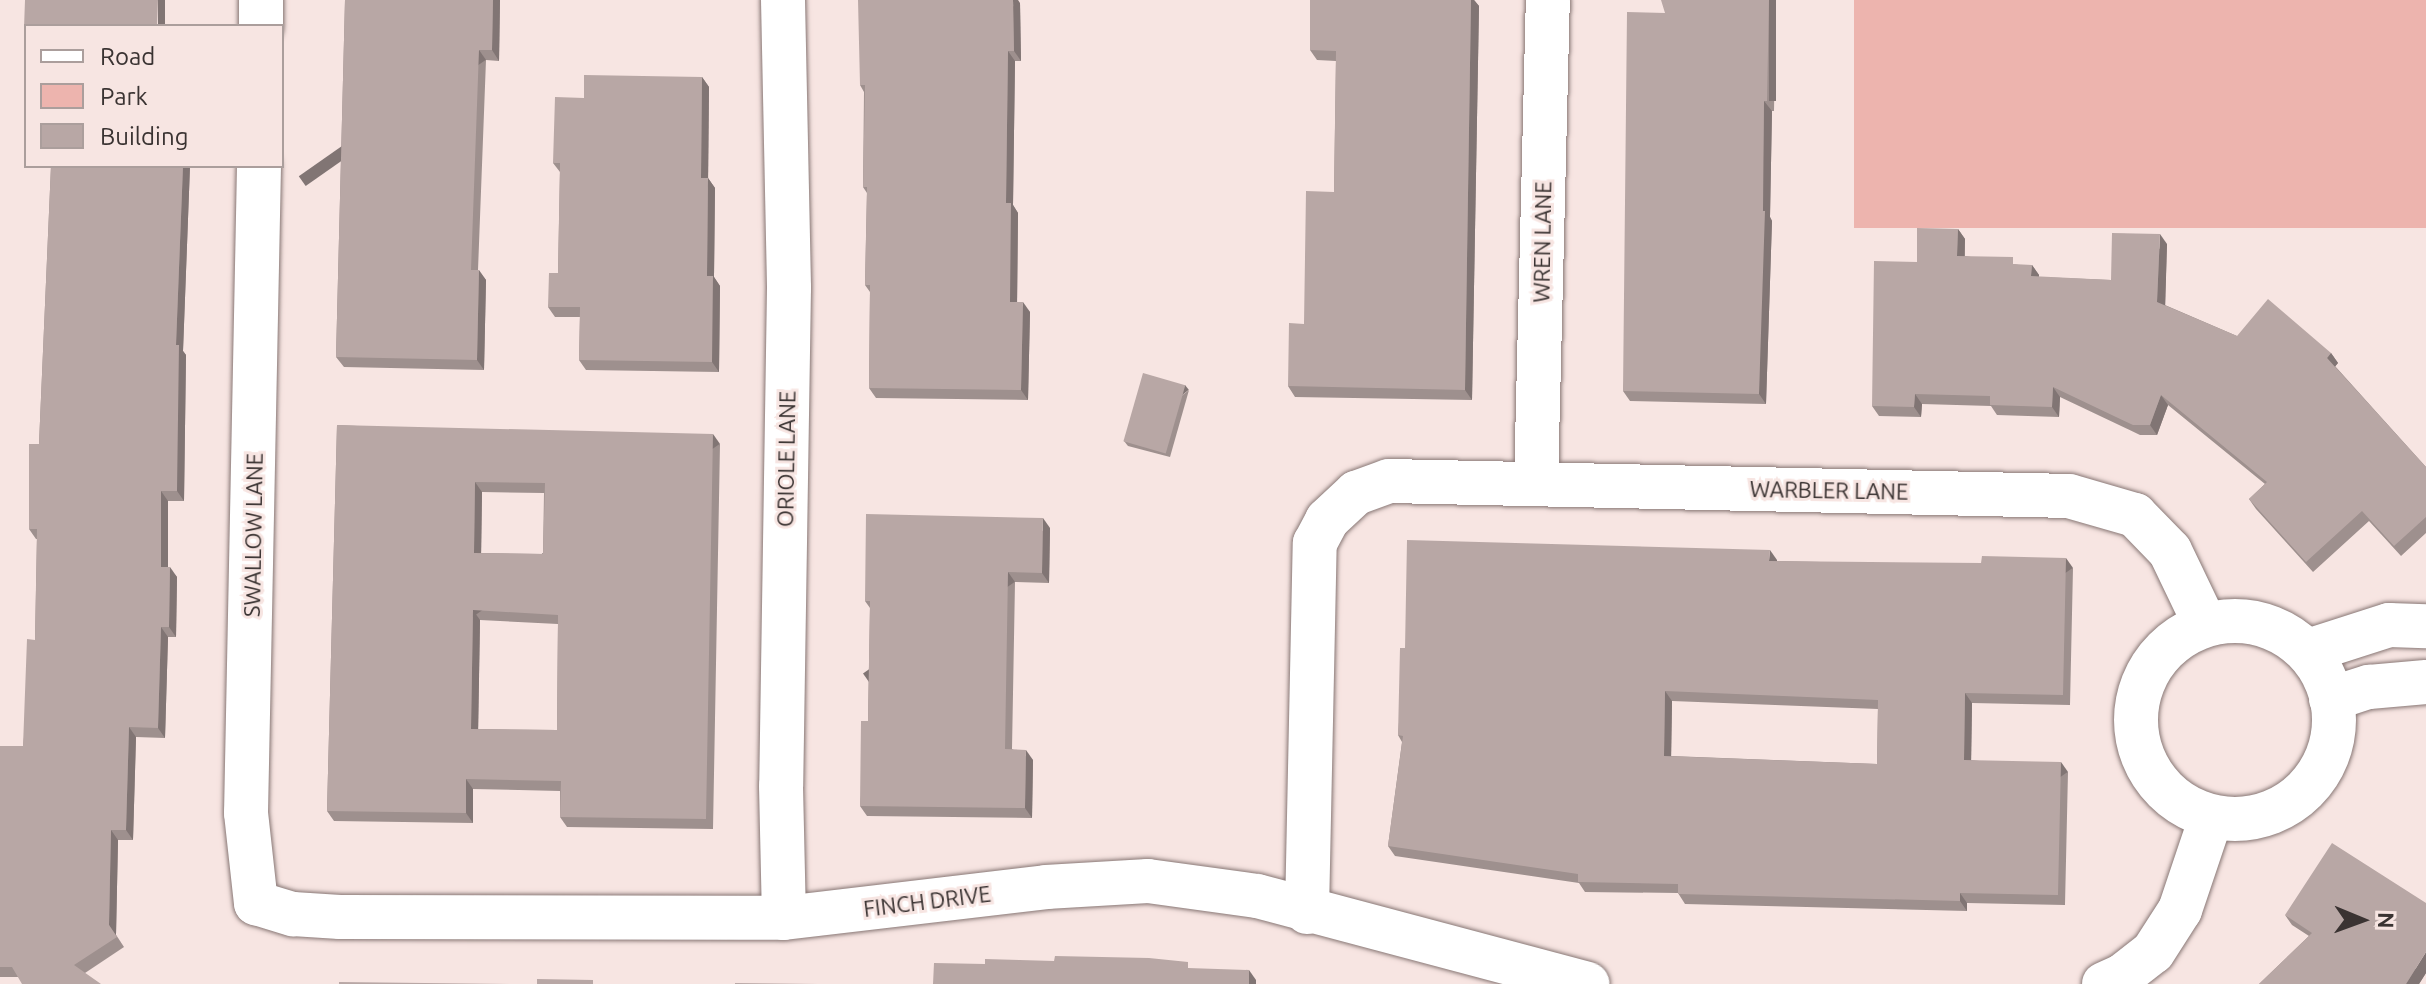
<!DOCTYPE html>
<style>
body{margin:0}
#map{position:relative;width:2426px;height:984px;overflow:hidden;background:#f7e5e2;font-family:Ubuntu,sans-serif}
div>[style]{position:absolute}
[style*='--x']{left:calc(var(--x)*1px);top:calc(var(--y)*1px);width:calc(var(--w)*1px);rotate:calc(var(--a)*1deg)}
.green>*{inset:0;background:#edb4ae;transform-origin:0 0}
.roads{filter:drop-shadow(0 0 2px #887775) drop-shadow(0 0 2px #887775)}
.minor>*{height:44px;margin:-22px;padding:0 22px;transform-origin:22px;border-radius:22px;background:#fff}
.minor>.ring{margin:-22px;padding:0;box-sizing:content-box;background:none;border:44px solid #fff;border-radius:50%}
.wall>*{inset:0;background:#9e908e}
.shaded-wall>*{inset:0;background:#817574;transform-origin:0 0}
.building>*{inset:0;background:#b8a7a5;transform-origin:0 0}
span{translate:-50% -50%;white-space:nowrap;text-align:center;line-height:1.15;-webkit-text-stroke:6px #f7e5e2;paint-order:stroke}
.street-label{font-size:22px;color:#3a3332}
.legend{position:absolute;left:24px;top:24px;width:260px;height:144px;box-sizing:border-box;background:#f7e5e2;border:2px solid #ab9e9c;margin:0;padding:10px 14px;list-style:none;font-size:24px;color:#3a3332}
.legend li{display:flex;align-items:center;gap:16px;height:40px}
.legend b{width:40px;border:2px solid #ab9e9c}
.north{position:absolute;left:2322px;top:880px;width:80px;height:80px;-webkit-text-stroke:6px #f7e5e2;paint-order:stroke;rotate:91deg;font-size:22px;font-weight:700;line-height:32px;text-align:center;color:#3a3332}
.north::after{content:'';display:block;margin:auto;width:28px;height:36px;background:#3a3332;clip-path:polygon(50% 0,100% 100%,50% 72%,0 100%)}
</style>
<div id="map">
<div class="green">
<i style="left:1854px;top:0;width:572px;height:228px"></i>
</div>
<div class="roads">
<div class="minor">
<i style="--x:783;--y:0;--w:288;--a:88.8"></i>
<i style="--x:789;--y:288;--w:498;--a:90.9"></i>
<i style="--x:781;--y:786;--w:132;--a:88.7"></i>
<i style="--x:261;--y:26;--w:26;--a:-90"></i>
<i style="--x:259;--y:166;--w:647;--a:91.15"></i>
<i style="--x:246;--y:813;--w:91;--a:83.7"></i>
<i style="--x:256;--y:903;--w:39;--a:17"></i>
<i style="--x:293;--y:914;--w:47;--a:3.7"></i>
<i style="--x:340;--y:917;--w:444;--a:0.1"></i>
<i style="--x:784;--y:918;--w:264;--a:-6.7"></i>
<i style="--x:1046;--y:887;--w:102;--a:-3.4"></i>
<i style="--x:1148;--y:881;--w:110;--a:7.8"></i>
<i style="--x:1257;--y:896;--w:342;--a:14.9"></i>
<i style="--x:1536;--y:484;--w:484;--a:-88.6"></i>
<i class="ring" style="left:2136px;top:621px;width:154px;height:154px"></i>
<i style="--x:2308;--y:651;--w:85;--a:-17.8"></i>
<i style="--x:2389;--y:625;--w:37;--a:2"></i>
<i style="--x:2331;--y:699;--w:40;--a:-18"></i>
<i style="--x:2369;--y:687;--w:57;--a:-5"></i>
<i style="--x:1307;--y:912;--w:369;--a:-88.8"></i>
<i style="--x:1315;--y:543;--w:26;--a:-62"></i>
<i style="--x:1327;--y:520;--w:40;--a:-43"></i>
<i style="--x:1356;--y:493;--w:35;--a:-20"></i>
<i style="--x:1389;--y:481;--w:680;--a:1.26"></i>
<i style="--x:2069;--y:496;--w:69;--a:16.1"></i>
<i style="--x:2135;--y:515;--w:50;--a:45.8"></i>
<i style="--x:2170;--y:551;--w:81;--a:64.4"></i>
<i style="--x:2104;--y:984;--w:20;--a:-24"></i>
<i style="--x:2122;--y:976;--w:39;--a:-38"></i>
<i style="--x:2153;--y:952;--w:50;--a:-57.3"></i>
<i style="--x:2180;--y:910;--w:97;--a:-71.4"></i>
</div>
</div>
<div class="wall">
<i style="clip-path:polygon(345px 0,500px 0,499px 61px,486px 60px,478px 270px,486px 280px,484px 370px,344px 367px,336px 357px)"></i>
<i style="clip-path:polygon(1310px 0,1474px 0,1479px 6px,1472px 400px,1295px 397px,1288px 386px,1304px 324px,1334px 192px,1336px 61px,1317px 60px,1310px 50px)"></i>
<i style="clip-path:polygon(1776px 0,1774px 111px,1772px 111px,1770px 217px,1772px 221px,1766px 404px,1630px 401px,1623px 391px,1665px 13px)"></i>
<i style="clip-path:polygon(1020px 3px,1021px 61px,1015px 61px,1013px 205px,1018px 213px,1017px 302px,1030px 312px,1028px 400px,876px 398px,869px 388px,870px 292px,865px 285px,867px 193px,863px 187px,864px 92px,860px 85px)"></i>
<i style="clip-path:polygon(702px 77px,709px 87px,708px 178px,715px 188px,714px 277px,720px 286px,719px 372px,586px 370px,579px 360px,580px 317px,555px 317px,548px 307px,558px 273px,560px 172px,553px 163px,584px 98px)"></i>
<i style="clip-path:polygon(51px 166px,190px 166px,183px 351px,186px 355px,184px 501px,168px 501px,168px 567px,177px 577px,176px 637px,168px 637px,165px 738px,136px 737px,133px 840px,118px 840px,116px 935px,124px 947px,85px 973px,18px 977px,0 977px,0 746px,23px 746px,35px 640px,37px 539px,36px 539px,29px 529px,39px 444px)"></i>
<i style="clip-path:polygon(1958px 229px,1965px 239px,1965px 256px,2019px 265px,2032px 265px,2039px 275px,2039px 277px,2111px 280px,2167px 244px,2165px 305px,2237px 336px,2331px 353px,2338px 363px,2335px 366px,2426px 467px,2426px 533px,2401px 556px,2369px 521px,2313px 572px,2256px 509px,2249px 499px,2265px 484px,2168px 405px,2157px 435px,2140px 435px,2060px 397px,2059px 417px,1997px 415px,1991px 406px,1922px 404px,1921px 417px,1879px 416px,1872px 406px,1917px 262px)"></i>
<i style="clip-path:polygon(1189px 390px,1170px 457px,1128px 446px,1124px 441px)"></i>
<i style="clip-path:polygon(evenodd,337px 425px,720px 444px,713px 829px,567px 827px,560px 817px,560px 791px,473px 789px,473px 823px,334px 821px,327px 811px,337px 425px,482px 492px,544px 493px,543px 554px,481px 553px,482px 492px,337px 425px,480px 620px,558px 624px,557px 730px,478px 729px,480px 620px)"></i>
<i style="clip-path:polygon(1050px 528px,1049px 583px,1015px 582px,1012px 749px,1033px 760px,1032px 818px,867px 816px,860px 806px,868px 721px,870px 608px,865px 601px)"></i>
<i style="clip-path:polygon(evenodd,1777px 560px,1777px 561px,2073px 568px,2070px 705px,1972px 703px,1971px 760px,2068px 772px,2065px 905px,1967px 903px,1967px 911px,1685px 904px,1678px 893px,1585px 892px,1579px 883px,1395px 856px,1388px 846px,1402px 742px,1398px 735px,1405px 648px,1777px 560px,1672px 701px,1878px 709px,1877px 764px,1671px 756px,1672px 701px)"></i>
<i style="clip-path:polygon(2285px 915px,2426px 973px,2419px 984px,2259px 984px,2309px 936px,2292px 925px)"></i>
</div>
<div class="shaded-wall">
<i style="left:158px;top:0;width:7px;height:26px"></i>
<i style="clip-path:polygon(493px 0,500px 0,499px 61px,492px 50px)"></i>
<i style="clip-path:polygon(1013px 0,1018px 0,1020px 3px,1021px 61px,1014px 51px)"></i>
<i style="clip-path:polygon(1471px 0,1474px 0,1479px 6px,1472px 400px,1465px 390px)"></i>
<i style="left:1769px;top:0;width:7px;height:101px"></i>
<i style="left:479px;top:50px;width:12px;height:220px;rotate:55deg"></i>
<i style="clip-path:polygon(1008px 51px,1015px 61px,1013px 205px,1018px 213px,1017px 312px,1010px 302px,1006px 203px)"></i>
<i style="clip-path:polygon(702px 77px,709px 87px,708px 188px,701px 178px)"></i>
<i style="clip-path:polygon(1764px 101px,1772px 111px,1770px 217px,1772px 221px,1766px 404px,1759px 394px)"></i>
<i style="clip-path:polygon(183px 166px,190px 166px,183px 351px,186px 355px,184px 501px,177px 491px,176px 345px)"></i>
<i style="clip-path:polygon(708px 178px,715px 188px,714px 277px,720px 286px,719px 372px,712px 362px,707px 276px)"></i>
<i style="clip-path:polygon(1958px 229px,1965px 239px,1964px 266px,1957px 256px)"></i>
<i style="clip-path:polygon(2160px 234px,2167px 244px,2165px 312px,2157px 302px)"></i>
<i style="clip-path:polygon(2032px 265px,2039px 275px,2038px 286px,2031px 276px)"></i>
<i style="clip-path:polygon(479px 270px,486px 280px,484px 370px,477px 360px)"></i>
<i style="clip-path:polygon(1023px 302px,1030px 312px,1028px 400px,1021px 390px)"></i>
<i style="clip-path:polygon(2331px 353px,2338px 363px,2334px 368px,2327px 358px)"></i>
<i style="left:1185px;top:385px;width:6px;height:70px;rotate:51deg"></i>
<i style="clip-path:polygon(2053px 387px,2060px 397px,2059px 417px,2052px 407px)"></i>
<i style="clip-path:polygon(1915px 394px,1922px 404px,1921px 417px,1914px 407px)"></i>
<i style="clip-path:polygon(2161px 395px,2168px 405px,2157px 435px,2150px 425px)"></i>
<i style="left:713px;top:434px;width:12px;height:385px;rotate:55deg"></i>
<i style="clip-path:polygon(475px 482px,482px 492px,481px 563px,474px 553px)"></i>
<i style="clip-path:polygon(161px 491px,168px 501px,168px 577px,161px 567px)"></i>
<i style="clip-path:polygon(1043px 518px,1050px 528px,1049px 583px,1042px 573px)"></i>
<i style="clip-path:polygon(1770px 550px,1777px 560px,1776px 571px,1769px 561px)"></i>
<i style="left:2066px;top:558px;width:12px;height:137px;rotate:55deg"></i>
<i style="clip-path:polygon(170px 567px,177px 577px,176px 637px,169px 627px)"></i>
<i style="left:1008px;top:572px;width:12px;height:177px;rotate:55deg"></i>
<i style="clip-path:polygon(473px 610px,480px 620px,478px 739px,471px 729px)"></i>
<i style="clip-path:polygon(161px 627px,168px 637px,165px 738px,158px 728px)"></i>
<i style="clip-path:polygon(1665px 691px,1672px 701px,1671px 766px,1664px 756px)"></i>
<i style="clip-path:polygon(1965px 693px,1972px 703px,1971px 770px,1964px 760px)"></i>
<i style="clip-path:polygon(129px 727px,136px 737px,133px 840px,126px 830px)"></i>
<i style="clip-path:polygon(1026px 750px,1033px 760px,1032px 818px,1025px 808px)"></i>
<i style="left:2061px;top:762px;width:12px;height:133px;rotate:55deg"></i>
<i style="clip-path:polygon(466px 779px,473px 789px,473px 823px,466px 813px)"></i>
<i style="clip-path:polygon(111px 830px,118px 840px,116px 935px,124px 947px,109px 925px)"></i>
<i style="clip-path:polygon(1960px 893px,1967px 903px,1967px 911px,1960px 901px)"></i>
<i style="clip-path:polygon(2426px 952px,2426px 973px,2419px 984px,2406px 984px)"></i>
<i style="clip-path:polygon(1249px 970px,1256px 980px,1256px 984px,1249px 984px)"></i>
</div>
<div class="building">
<i style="clip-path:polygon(25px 0,158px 0,157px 26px,26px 26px,26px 28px,24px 28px)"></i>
<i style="clip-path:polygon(345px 0,493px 0,492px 50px,479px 50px,471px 270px,479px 270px,477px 360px,336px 357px)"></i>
<i style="clip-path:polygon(858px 0,1013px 0,1014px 51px,1008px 51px,1006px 203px,1011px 203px,1010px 302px,1023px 302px,1021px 390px,869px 388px,870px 285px,865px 285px,867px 187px,863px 187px,865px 85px,860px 85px)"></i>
<i style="clip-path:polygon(1310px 0,1471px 0,1465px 390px,1288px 386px,1289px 323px,1304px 324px,1306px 191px,1334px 192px,1336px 51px,1310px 50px)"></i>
<i style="clip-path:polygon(1661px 0,1769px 0,1767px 101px,1764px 101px,1763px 211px,1765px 211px,1759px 394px,1623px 391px,1627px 12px,1665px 13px)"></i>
<i style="clip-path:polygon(584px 75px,702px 77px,701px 178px,708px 178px,707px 276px,713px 276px,712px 362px,579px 360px,580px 307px,548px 307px,549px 273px,558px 273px,560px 163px,553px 163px,555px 97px,584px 98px)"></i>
<i style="clip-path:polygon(51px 166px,183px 166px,176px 345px,179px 345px,177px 491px,161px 491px,161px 567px,170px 567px,169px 627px,161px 627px,158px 728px,129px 727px,126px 830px,111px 830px,109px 925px,117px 937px,74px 965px,101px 984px,22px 984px,12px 967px,0 967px,0 746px,23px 746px,27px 639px,35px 640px,37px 529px,29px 529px,29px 444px,39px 444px)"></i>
<i style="clip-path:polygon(1917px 228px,1958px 229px,1957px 256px,2013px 257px,2013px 264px,2032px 265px,2031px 276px,2111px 280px,2112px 233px,2160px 234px,2157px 302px,2237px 336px,2268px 299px,2331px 353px,2327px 358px,2426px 467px,2426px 517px,2394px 546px,2362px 511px,2306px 562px,2249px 499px,2267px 482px,2161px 395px,2150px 425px,2133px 425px,2053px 387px,2052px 407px,1990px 405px,1990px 396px,1915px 394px,1914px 407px,1872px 406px,1874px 261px,1917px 262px)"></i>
<i style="left:1143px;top:373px;width:44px;height:71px;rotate:16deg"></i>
<i style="clip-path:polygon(evenodd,337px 425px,713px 434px,706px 819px,560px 817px,561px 781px,466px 779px,466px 813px,327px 811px,337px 425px,475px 482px,545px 483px,543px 554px,474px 553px,475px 482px,337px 425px,473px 610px,558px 615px,557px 730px,471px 729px,473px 610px)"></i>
<i style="clip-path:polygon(866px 514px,1043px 518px,1042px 573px,1008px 572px,1005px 749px,1026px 750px,1025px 808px,860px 806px,861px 721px,868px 721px,870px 601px,865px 601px)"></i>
<i style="clip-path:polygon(evenodd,1407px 540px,1770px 550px,1769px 561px,1981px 563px,1982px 556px,2066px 558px,2063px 695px,1965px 693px,1964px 760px,2061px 762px,2058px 895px,1960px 893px,1960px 901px,1678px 894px,1678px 884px,1578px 882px,1578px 874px,1388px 846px,1403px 736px,1398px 735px,1400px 648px,1405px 648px,1407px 540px,1665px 691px,1878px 700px,1877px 764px,1664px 756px,1665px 691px)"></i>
<i style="clip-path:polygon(2332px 843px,2426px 903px,2426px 952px,2406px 984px,2259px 984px,2312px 933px,2285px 915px)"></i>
<i style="clip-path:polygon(1055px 956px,1149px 958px,1188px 962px,1188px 968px,1249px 970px,1249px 984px,933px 984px,934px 963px,985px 964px,985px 959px,1054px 961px)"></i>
<i style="clip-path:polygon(537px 979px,593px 980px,593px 984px,537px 984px)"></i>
<i style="clip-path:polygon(339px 982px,510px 984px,339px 984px)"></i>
<i style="clip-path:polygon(735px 983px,818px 984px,735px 984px)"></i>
</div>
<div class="street-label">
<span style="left:1542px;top:242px;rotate:-89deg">WREN LANE</span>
<span style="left:786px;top:459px;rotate:-89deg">ORIOLE LANE</span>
<span style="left:1829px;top:490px;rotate:1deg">WARBLER LANE</span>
<span style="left:253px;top:535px;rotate:-89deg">SWALLOW LANE</span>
<span style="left:927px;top:901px;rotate:-7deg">FINCH DRIVE</span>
</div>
<ul class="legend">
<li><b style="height:10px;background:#fff"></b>Road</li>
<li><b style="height:22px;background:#edb4ae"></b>Park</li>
<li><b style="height:22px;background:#b8a7a5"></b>Building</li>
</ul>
<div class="north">N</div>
</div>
